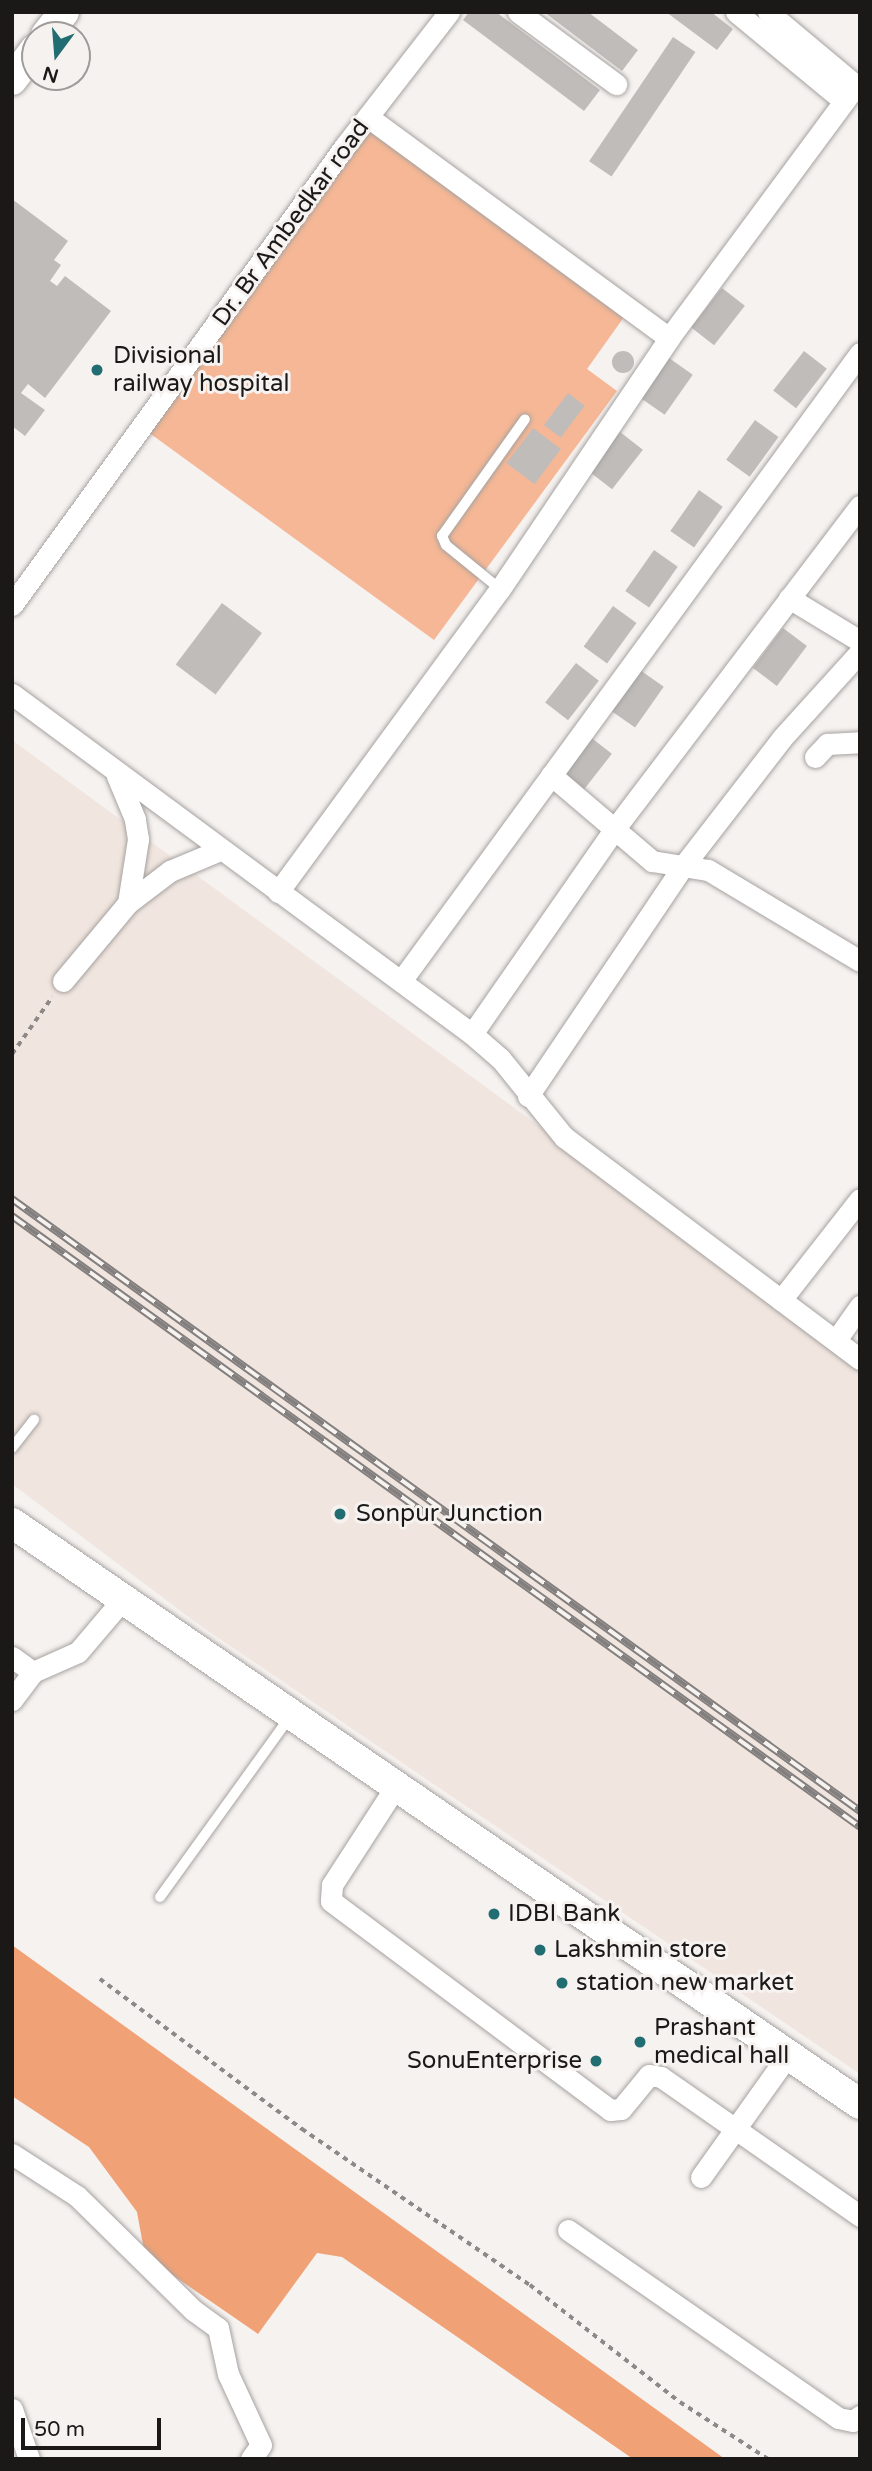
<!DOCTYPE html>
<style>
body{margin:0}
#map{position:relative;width:872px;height:2471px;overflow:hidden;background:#f6f2f0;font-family:"Varela Round",sans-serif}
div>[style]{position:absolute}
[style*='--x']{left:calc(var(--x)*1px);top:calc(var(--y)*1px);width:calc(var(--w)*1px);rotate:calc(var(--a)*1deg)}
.built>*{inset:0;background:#f1e6df}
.green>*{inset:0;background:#f5b795}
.water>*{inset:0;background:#f0a276}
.building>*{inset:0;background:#c0bcba;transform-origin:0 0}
.round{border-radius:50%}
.path>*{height:3.5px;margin-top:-1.75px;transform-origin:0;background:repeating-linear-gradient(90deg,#8c8988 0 5px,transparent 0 10px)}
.roads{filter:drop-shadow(0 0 2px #a6a2a0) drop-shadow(0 0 2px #a6a2a0)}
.lane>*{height:10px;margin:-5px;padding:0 5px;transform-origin:5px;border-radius:5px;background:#fff}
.street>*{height:21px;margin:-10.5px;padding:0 10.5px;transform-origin:10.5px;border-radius:10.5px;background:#fff}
.secondary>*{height:30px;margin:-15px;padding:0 15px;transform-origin:15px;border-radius:15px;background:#fff}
.rail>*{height:8px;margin-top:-4px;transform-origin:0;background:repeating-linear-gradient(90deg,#f6f2f0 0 16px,#827f7e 0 32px);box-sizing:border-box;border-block:2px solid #827f7e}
.dots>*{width:19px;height:19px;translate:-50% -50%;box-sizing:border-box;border:4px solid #f6f2f0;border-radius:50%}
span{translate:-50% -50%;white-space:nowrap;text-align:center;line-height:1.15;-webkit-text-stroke:6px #f6f2f0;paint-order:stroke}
.street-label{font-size:24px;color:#1a1918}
.poi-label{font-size:24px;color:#1a1918}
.left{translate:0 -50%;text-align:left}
.right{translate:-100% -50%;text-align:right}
.frame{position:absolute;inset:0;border:14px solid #1a1918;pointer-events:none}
.north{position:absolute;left:21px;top:21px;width:70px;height:70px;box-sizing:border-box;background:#f6f2f0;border:2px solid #9e9b9a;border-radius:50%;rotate:196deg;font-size:19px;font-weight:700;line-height:28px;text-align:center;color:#1a1918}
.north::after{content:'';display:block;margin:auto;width:24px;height:32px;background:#226d71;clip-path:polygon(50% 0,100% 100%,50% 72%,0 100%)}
.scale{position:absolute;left:21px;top:2418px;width:140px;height:32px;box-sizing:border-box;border:4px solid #1a1918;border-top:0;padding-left:9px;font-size:21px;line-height:24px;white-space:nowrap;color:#1a1918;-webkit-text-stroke:5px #f6f2f0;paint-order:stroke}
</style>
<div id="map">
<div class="built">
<i style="clip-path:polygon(12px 740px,860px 1361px,860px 2074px,195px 1622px,12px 1484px)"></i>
</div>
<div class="green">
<i style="clip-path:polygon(369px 131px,624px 317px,587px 369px,617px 391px,434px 640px,148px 432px)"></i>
</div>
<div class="water">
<i style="clip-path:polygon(12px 1945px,725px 2459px,633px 2459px,342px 2257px,317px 2253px,258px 2334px,145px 2256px,137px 2212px,89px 2147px,12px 2096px)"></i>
</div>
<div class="building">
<i style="clip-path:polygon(469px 12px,496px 12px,600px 90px,584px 111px,463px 20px)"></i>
<i style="clip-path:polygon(544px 12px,588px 12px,638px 50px,622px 71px)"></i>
<i style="clip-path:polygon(666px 12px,711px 12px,733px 29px,717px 50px)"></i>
<i style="left:673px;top:37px;width:27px;height:150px;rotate:34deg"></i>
<i style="clip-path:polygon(12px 199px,68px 241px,54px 260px,61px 265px,50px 281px,57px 286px,65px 276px,111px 311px,45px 398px,28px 384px,21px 393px,45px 410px,25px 436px,12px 426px)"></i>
<i style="left:722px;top:288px;width:29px;height:50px;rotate:38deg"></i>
<i class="round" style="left:612px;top:351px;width:22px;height:22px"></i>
<i style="left:804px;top:351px;width:29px;height:50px;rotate:38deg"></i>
<i style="left:669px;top:358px;width:29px;height:49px;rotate:35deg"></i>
<i style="left:568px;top:393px;width:21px;height:40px;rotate:37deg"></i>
<i style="left:755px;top:420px;width:29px;height:49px;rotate:36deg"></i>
<i style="left:533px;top:428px;width:35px;height:44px;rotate:37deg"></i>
<i style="left:620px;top:432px;width:29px;height:50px;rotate:38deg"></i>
<i style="left:699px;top:490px;width:29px;height:50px;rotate:35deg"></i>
<i style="left:654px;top:550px;width:29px;height:50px;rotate:35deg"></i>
<i style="left:222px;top:603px;width:50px;height:77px;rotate:37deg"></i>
<i style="left:613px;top:606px;width:29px;height:50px;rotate:36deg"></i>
<i style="left:783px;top:628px;width:30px;height:50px;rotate:37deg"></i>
<i style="left:576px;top:663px;width:29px;height:50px;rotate:38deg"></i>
<i style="left:640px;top:670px;width:29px;height:50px;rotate:35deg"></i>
<i style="left:589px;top:736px;width:29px;height:50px;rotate:38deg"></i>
</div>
<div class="path">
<i style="--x:12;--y:1054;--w:70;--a:-54.9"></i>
<i style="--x:100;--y:1979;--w:252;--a:36.6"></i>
<i style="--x:302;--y:2129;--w:276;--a:34.4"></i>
<i style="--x:530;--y:2285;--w:190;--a:38"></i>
<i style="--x:680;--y:2402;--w:105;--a:32.9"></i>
</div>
<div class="roads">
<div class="lane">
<i style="--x:500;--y:589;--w:70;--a:-140.8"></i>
<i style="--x:446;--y:545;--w:10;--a:-114"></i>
<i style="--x:442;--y:536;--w:143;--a:-54.6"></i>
<i style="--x:12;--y:1448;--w:36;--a:-52"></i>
<i style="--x:160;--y:1897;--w:222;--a:-54.2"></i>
</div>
<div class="street">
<i style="--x:518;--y:12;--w:122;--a:36.3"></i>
<i style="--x:736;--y:12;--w:140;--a:39.5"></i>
<i style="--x:768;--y:12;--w:120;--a:39.9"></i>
<i style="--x:368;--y:117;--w:373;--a:36.3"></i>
<i style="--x:789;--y:598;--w:83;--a:31.2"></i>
<i style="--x:12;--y:605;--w:567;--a:-54.04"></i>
<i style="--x:345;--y:146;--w:170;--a:-52.2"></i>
<i style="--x:12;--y:694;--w:572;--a:36.47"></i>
<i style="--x:472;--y:1034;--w:37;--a:41"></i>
<i style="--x:500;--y:1058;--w:102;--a:51"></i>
<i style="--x:564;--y:1137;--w:370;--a:36.9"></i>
<i style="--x:815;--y:757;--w:18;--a:-47"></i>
<i style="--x:827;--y:744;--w:33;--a:-3"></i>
<i style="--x:551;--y:775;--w:133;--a:40.4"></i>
<i style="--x:652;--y:861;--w:57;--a:9.1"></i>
<i style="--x:708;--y:870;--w:177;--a:30.9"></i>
<i style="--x:278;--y:892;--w:376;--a:-53.8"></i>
<i style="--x:500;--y:589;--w:303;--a:-56"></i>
<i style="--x:669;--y:338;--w:315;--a:-53.5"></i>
<i style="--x:128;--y:903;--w:53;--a:-37.3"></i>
<i style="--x:170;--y:871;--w:54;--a:-22.8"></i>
<i style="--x:63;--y:981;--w:102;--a:-50.2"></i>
<i style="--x:128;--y:903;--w:65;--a:-81.1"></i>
<i style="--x:138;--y:839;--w:20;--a:-99"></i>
<i style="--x:135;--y:819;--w:47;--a:-112.7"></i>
<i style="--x:401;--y:981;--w:778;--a:-53.84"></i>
<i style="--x:472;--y:1034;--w:247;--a:-55.2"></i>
<i style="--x:613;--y:831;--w:408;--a:-52.8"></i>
<i style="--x:528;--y:1096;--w:279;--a:-56"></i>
<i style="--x:684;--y:865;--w:160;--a:-52.3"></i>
<i style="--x:782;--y:738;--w:116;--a:-47.8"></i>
<i style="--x:781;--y:1300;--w:128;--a:-52"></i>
<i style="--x:836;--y:1340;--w:42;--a:-54.8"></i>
<i style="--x:12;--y:1657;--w:26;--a:36"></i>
<i style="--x:12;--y:1700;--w:35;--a:-53"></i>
<i style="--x:33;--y:1672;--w:49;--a:-24"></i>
<i style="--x:78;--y:1652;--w:70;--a:-49.7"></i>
<i style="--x:396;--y:1786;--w:118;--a:122.9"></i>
<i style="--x:332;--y:1885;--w:16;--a:94"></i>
<i style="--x:331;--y:1901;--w:349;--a:36.8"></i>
<i style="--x:610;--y:2110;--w:11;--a:-5"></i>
<i style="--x:621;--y:2109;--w:44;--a:-50.5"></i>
<i style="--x:649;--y:2075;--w:12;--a:9"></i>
<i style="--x:661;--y:2077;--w:243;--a:34.9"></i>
<i style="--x:12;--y:2154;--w:77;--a:32.9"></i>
<i style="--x:77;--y:2196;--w:163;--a:44.5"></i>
<i style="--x:193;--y:2310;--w:31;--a:36"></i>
<i style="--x:218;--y:2328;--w:47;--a:77.7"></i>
<i style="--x:228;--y:2374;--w:78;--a:65.1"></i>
<i style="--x:261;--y:2445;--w:17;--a:126"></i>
<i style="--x:701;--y:2177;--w:150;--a:-54.5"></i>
<i style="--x:568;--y:2230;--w:329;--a:34.8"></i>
<i style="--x:838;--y:2418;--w:15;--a:11"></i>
<i style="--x:853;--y:2421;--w:9;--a:-36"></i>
<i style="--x:12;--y:2409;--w:53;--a:71.2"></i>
</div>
<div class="secondary">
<i style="--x:46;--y:35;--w:29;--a:-52"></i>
<i style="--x:12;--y:80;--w:38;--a:-53"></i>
<i style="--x:12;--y:1523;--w:1028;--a:34.42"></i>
</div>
</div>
<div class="rail">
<i style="--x:12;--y:1199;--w:1046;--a:35.82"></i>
<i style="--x:12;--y:1216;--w:1045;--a:35.77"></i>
</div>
<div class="dots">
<i style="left:97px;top:370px;background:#226d71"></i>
<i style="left:340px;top:1514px;background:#226d71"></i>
<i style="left:494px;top:1914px;background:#226d71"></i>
<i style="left:540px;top:1950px;background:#226d71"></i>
<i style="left:562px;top:1983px;background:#226d71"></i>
<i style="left:640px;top:2042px;background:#226d71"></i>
<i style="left:596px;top:2061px;background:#226d71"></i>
</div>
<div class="street-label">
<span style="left:291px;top:223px;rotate:-54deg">Dr. Br Ambedkar road</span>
</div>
<div class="poi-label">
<span class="left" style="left:113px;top:370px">Divisional<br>railway hospital</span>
<span class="left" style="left:356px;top:1514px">Sonpur Junction</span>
<span class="left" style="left:508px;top:1914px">IDBI Bank</span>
<span class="left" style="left:554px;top:1950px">Lakshmin store</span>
<span class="left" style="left:576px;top:1983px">station new market</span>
<span class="left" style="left:654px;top:2042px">Prashant<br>medical hall</span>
<span class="right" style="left:582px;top:2061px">SonuEnterprise</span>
</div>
<div class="frame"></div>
<div class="north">N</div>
<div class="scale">50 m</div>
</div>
